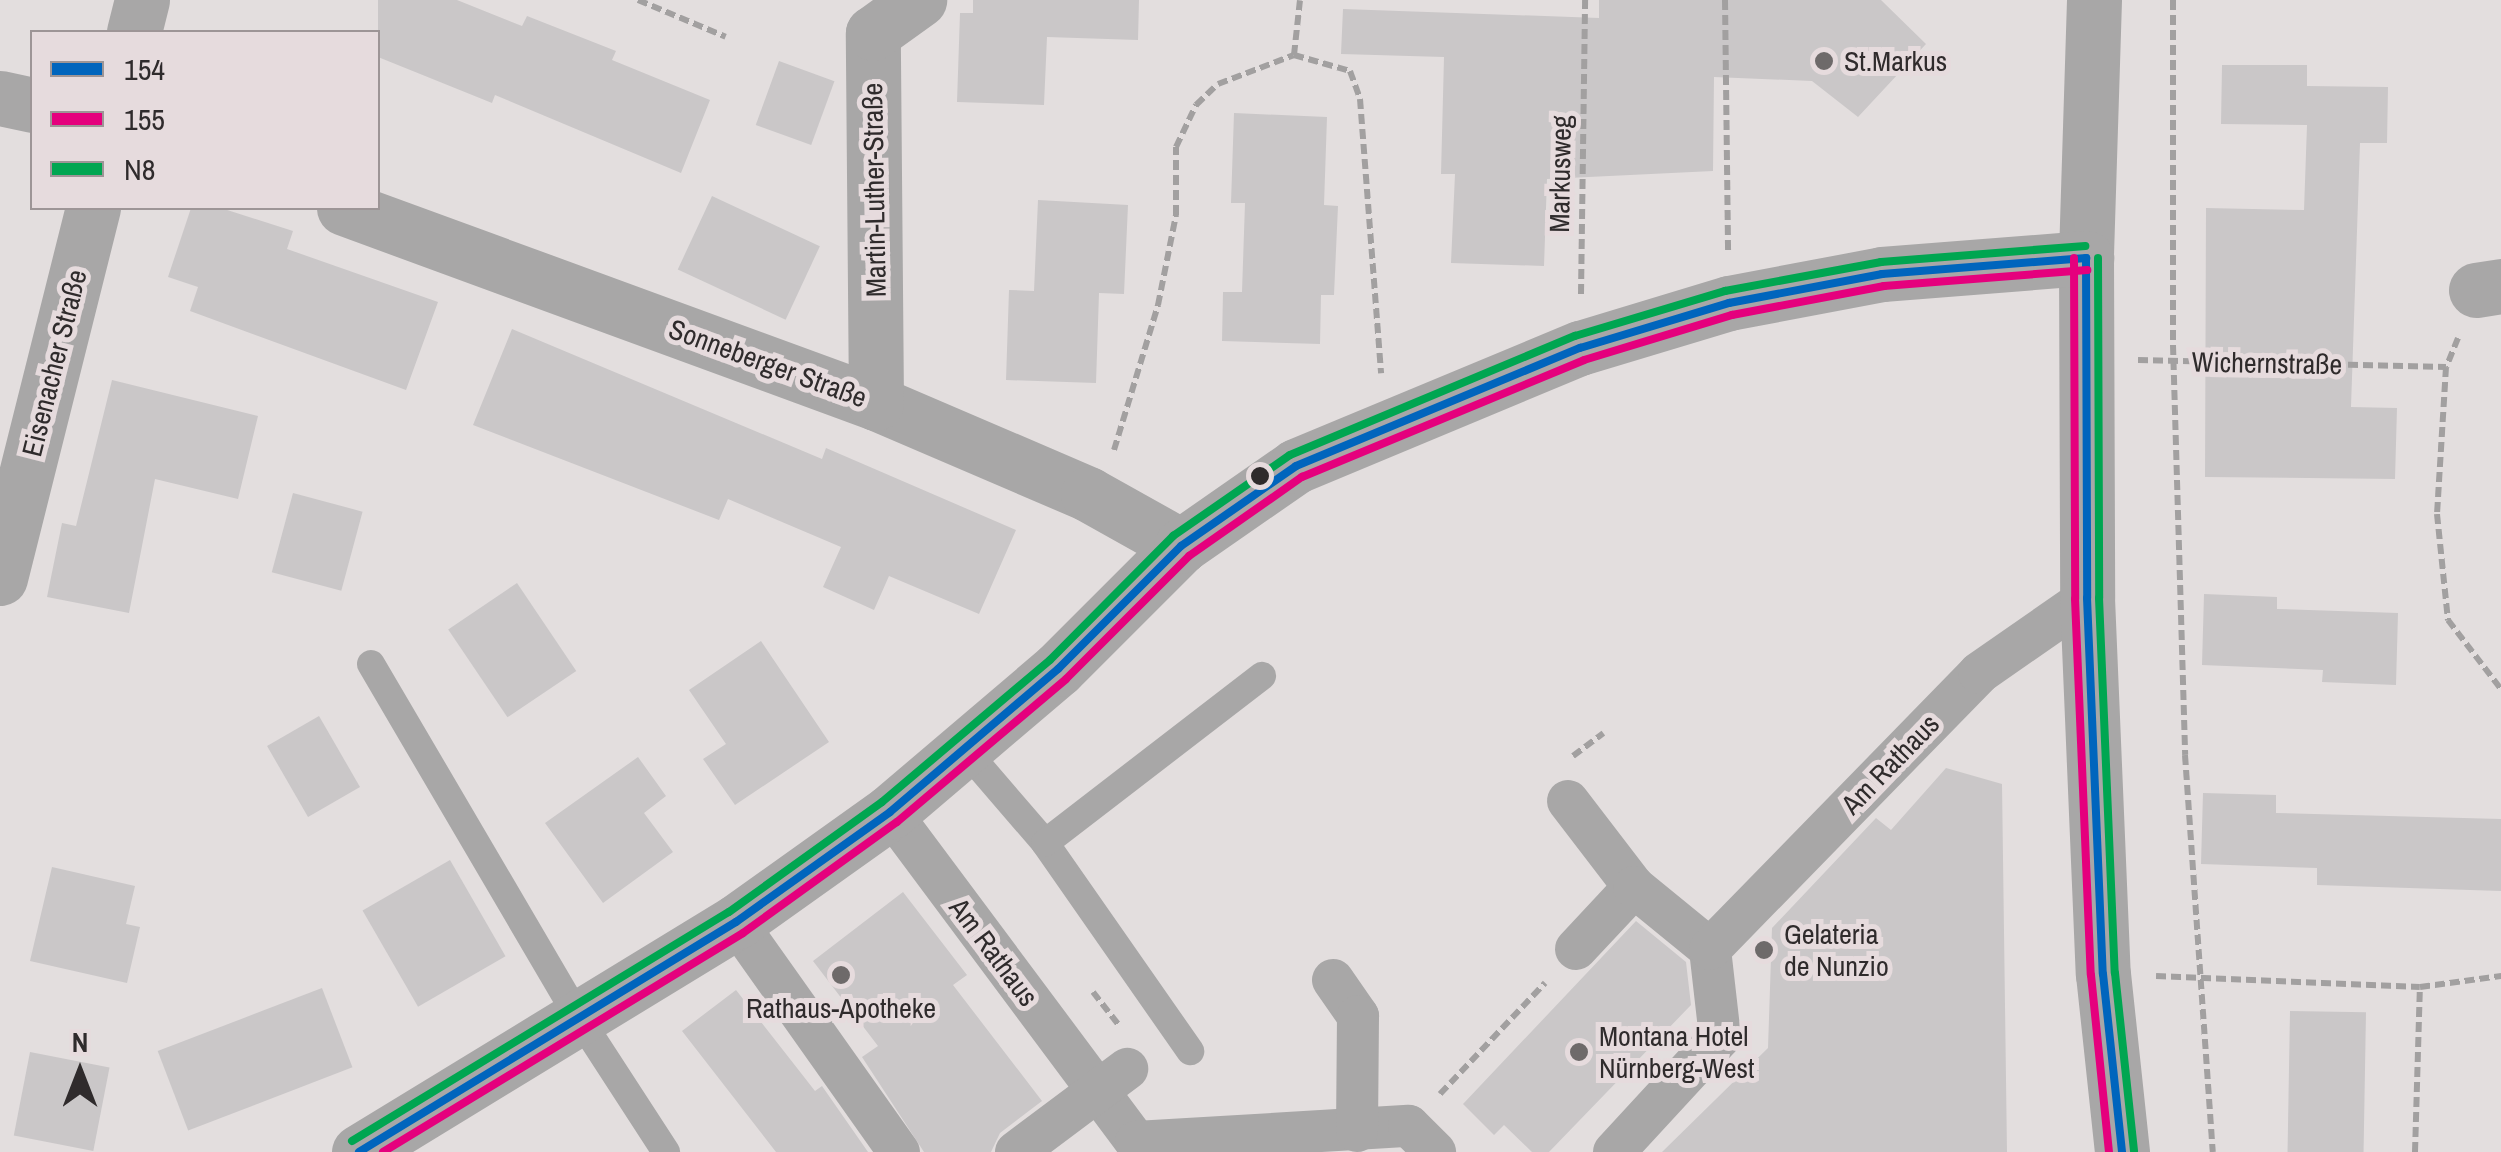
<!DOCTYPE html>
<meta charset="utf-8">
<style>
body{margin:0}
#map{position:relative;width:2501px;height:1152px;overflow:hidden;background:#e3dede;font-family:"Archivo Narrow",sans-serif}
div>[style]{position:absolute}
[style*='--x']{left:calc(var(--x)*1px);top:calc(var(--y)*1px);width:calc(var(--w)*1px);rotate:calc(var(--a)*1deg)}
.building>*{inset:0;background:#cac7c8;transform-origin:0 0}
.path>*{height:6px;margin-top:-3px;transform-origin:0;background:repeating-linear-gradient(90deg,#a2a0a0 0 10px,transparent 0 15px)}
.service>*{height:28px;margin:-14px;padding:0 14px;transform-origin:14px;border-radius:14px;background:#a8a7a7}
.pedestrian>*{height:42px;margin:-21px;padding:0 21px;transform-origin:21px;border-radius:21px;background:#a8a7a7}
.minor>*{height:55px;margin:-27.5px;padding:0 27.5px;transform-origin:27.5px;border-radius:27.5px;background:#a8a7a7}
.tertiary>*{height:55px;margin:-27.5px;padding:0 27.5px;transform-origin:27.5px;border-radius:27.5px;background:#a8a7a7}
.bus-1>*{height:8px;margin:-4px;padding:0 4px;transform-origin:4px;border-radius:4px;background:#0065bd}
.bus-2>*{height:8px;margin:-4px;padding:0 4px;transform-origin:4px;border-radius:4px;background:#e5007d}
.bus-3>*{height:8px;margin:-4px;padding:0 4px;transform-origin:4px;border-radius:4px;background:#00a651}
.dots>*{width:28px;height:28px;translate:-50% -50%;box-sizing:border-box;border:5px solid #e6dbdd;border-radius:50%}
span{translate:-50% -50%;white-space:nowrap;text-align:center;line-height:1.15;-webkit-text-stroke:10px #e6dbdd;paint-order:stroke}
.poi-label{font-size:28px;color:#2f2b2c}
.left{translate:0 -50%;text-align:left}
.street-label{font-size:28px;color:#2f2b2c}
.legend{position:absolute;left:30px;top:30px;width:350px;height:180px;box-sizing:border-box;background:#e6dbdd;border:2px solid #9d9596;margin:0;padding:12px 18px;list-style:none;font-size:30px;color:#2f2b2c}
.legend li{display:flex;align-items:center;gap:20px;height:50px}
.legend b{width:50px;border:2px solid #9d9596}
.north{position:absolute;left:30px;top:1022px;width:100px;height:100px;-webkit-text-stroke:8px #e6dbdd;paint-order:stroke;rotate:0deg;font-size:28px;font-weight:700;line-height:40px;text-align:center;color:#2f2b2c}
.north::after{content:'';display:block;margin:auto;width:35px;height:45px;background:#2f2b2c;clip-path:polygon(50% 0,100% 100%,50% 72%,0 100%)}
</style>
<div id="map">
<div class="building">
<i style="clip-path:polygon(378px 0,457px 0,522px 26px,527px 16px,616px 51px,612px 60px,710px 100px,681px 173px,495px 95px,492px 103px,378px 57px)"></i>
<i style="clip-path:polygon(973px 0,1139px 0,1138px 40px,1047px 37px,1044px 105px,957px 102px,960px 13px,973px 13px)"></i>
<i style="clip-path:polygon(1599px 0,1881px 0,1926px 44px,1858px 117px,1812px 81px,1714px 77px,1713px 171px,1547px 179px,1544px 266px,1451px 263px,1455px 174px,1441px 174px,1444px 57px,1341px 54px,1343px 9px,1599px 18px)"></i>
<i style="left:779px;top:61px;width:59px;height:68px;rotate:20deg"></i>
<i style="clip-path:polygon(2222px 65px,2307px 65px,2307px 86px,2388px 87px,2387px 143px,2360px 143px,2351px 407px,2397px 408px,2395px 479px,2205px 477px,2206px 208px,2304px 210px,2307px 125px,2221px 124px)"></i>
<i style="clip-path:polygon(1234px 113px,1327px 117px,1324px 205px,1338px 206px,1334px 295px,1321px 295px,1320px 344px,1222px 341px,1223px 292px,1242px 292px,1245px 203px,1231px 203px)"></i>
<i style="left:712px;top:196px;width:119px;height:81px;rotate:25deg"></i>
<i style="clip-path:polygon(1038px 200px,1128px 205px,1124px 294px,1099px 293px,1096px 383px,1006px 380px,1009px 290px,1034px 291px)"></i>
<i style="clip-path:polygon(191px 208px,221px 208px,293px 231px,287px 249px,438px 302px,406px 390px,190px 311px,198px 287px,168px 277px)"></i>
<i style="clip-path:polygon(512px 329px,822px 459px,826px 448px,1016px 530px,979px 614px,889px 576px,874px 610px,823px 587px,841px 547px,728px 499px,719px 520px,473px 425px)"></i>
<i style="clip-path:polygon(112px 380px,258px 416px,238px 499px,155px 479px,129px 613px,47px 597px,62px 523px,76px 526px)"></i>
<i style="left:293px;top:493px;width:72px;height:82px;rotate:15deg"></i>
<i style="left:517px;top:583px;width:106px;height:83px;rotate:56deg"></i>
<i style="clip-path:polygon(2204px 594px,2277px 597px,2277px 609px,2398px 613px,2396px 685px,2322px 682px,2323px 670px,2202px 665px)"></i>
<i style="clip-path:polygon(761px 641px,829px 742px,735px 805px,703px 759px,726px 744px,689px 690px)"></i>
<i style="left:319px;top:716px;width:82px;height:60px;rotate:60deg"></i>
<i style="clip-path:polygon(638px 757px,666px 796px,644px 813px,673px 852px,603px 903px,545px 823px)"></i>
<i style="clip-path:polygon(1946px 768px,2002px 784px,2007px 1152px,1662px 1152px,1768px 1048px,1772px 928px,1876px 818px,1891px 830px)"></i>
<i style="clip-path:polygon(2203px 793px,2276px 795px,2276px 813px,2501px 819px,2501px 891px,2317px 885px,2317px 868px,2201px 864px)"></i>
<i style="left:450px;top:860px;width:111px;height:101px;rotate:60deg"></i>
<i style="clip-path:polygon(52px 867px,135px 886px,126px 924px,140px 927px,127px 983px,30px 961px)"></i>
<i style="clip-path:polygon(903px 892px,967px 975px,953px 985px,1042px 1101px,1000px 1133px,991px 1152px,924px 1152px,862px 1057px,878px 1046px,813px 961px)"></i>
<i style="clip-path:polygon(1636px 921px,1686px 962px,1691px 1005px,1549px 1152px,1532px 1152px,1504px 1125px,1494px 1135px,1463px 1104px)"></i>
<i style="left:322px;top:988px;width:85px;height:176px;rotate:69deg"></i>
<i style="clip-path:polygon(736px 990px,815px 1091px,822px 1086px,868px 1152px,776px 1152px,682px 1031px)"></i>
<i style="left:2290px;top:1011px;width:76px;height:141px;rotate:1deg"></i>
<i style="left:30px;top:1052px;width:81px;height:85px;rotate:11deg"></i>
</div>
<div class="path">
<i style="--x:638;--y:0;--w:95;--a:22.8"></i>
<i style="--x:1725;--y:0;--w:252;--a:89.3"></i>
<i style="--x:2173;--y:0;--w:345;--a:90"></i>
<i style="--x:2173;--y:345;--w:410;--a:88.3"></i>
<i style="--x:2185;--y:755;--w:398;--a:86"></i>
<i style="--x:1294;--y:55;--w:55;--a:-83.8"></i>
<i style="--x:1581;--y:294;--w:294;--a:-89.2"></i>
<i style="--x:2458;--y:338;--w:31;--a:112"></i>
<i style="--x:2446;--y:367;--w:147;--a:93.5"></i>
<i style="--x:2437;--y:514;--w:107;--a:84.1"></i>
<i style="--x:2448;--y:620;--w:87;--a:52.5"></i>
<i style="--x:2138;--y:360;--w:308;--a:1.3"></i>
<i style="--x:1114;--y:450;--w:152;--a:-73.1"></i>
<i style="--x:1158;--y:305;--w:92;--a:-78.7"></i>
<i style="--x:1176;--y:215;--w:68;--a:-90"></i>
<i style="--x:1176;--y:147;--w:47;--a:-64.5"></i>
<i style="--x:1196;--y:105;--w:30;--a:-44"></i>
<i style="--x:1218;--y:84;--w:81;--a:-20.9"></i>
<i style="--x:1294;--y:55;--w:58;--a:15.9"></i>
<i style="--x:1350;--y:71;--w:30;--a:70"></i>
<i style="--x:1360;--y:99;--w:275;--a:85.6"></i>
<i style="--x:1573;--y:756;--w:38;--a:-37"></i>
<i style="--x:2156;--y:976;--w:264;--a:2.4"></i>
<i style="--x:1093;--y:992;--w:41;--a:52"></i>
<i style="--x:1440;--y:1094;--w:153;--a:-46.6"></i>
<i style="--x:2415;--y:1152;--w:165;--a:-88.3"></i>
<i style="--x:2420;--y:987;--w:82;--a:-7.7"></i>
</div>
<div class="service">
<i style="--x:371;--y:664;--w:411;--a:59.6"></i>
<i style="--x:579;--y:1018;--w:160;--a:57"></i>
<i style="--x:966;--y:751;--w:121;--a:49.3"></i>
<i style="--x:1045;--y:843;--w:254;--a:55.1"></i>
<i style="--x:1045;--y:843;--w:274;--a:-37.6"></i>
</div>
<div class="pedestrian">
<i style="--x:1568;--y:801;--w:108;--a:52.5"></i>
<i style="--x:890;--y:812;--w:412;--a:53.3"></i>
<i style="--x:1136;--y:1142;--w:273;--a:-3.4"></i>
<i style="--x:1409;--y:1126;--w:37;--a:45"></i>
<i style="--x:736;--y:922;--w:282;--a:54.7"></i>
<i style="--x:1576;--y:949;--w:85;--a:-46.9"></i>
<i style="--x:1634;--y:887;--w:98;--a:39.2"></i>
<i style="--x:1333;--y:980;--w:44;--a:55.2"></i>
<i style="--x:1358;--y:1016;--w:115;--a:90.5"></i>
<i style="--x:1016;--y:1152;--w:139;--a:-36.8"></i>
<i style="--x:1614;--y:1152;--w:156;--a:-47.3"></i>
<i style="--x:1720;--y:1037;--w:89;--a:-96.5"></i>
<i style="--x:1710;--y:949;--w:385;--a:-45.7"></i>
<i style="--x:1979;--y:673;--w:131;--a:-34.8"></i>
</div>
<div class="minor">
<i style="--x:134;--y:32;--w:33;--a:-76"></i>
<i style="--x:0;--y:98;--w:33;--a:12"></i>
<i style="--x:344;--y:208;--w:567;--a:20.13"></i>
<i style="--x:876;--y:403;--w:231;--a:23.2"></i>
<i style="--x:1088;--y:494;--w:107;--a:29.2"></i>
<i style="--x:2476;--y:290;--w:25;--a:-9"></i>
<i style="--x:876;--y:403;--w:370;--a:-90.5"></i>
<i style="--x:873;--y:33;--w:57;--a:-35.7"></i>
<i style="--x:0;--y:578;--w:382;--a:-75.9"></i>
</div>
<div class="tertiary">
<i style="--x:2094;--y:0;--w:258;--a:91.8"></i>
<i style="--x:2086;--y:258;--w:340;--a:89.8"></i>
<i style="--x:2087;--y:598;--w:376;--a:87.6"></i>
<i style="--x:2103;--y:974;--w:179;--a:83.9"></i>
<i style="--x:359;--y:1152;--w:442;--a:-31.4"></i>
<i style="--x:736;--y:922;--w:189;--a:-35.5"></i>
<i style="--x:890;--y:812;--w:221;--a:-40.4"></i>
<i style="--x:1058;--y:669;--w:174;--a:-45"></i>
<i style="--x:1181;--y:546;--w:140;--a:-34.8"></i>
<i style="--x:1296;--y:466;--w:308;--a:-22.6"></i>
<i style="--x:1580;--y:348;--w:156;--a:-16.8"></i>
<i style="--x:1729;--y:303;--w:156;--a:-10.7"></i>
<i style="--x:1882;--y:274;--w:205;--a:-4.5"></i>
</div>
<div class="bus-1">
<i style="--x:2086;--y:258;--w:340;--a:89.8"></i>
<i style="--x:2087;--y:598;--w:376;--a:87.6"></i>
<i style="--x:2103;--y:974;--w:179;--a:83.9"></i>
<i style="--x:359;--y:1152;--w:442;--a:-31.4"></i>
<i style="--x:736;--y:922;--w:189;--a:-35.5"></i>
<i style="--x:890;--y:812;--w:221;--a:-40.4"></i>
<i style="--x:1058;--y:669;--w:174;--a:-45"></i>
<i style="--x:1181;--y:546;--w:140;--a:-34.8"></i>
<i style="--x:1296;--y:466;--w:308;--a:-22.6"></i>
<i style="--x:1580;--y:348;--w:156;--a:-16.8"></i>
<i style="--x:1729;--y:303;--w:156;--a:-10.7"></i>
<i style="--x:1882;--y:274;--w:205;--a:-4.5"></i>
</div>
<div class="bus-2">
<i style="--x:2074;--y:258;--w:341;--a:89.8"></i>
<i style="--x:2075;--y:599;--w:376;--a:87.6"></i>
<i style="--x:2091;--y:975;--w:178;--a:84.2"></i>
<i style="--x:383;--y:1152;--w:421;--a:-31.3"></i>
<i style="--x:743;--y:933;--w:190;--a:-35.8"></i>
<i style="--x:897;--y:822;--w:221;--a:-40.2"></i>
<i style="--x:1066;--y:679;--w:174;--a:-45"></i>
<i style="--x:1189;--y:556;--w:138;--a:-35"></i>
<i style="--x:1302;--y:477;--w:305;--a:-22.5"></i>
<i style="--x:1584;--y:360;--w:155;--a:-16.9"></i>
<i style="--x:1732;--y:315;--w:155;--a:-10.8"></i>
<i style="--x:1884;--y:286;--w:204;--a:-4.5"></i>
</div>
<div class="bus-3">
<i style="--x:2098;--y:258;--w:340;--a:89.8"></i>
<i style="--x:2099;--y:598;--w:375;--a:87.6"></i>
<i style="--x:2115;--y:973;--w:179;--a:83.9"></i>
<i style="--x:352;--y:1141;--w:441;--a:-31.3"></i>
<i style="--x:729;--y:912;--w:188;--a:-35.7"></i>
<i style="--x:882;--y:802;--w:220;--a:-40.2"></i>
<i style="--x:1050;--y:660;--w:175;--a:-45.2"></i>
<i style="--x:1173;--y:536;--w:142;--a:-34.7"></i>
<i style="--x:1290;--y:455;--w:309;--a:-22.7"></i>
<i style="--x:1575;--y:336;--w:157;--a:-16.7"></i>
<i style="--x:1725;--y:291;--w:159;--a:-10.5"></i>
<i style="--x:1881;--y:262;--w:205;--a:-4.5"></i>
</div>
<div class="dots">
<i style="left:1824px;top:61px;background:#6e6a6a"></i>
<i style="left:1260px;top:476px;background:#2f2b2c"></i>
<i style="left:1764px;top:950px;background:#6e6a6a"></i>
<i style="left:841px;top:975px;background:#6e6a6a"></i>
<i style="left:1579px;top:1052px;background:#6e6a6a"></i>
</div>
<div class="poi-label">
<span class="left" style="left:1844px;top:61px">St.Markus</span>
<span class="left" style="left:1784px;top:950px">Gelateria<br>de Nunzio</span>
<span style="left:841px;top:1008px">Rathaus-Apotheke</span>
<span class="left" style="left:1599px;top:1052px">Montana Hotel<br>Nürnberg-West</span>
</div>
<div class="street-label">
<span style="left:1560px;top:174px;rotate:-89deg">Markusweg</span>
<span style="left:874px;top:190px;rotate:-91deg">Martin-Luther-Straße</span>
<span style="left:54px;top:363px;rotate:-76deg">Eisenacher Straße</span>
<span style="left:768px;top:363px;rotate:20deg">Sonneberger Straße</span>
<span style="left:2267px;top:363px;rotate:1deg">Wichernstraße</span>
<span style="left:1890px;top:764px;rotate:-46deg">Am Rathaus</span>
<span style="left:994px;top:952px;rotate:53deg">Am Rathaus</span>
</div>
<ul class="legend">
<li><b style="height:12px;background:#0065bd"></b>154</li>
<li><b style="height:12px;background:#e5007d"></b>155</li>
<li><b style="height:12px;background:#00a651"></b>N8</li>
</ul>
<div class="north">N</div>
</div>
